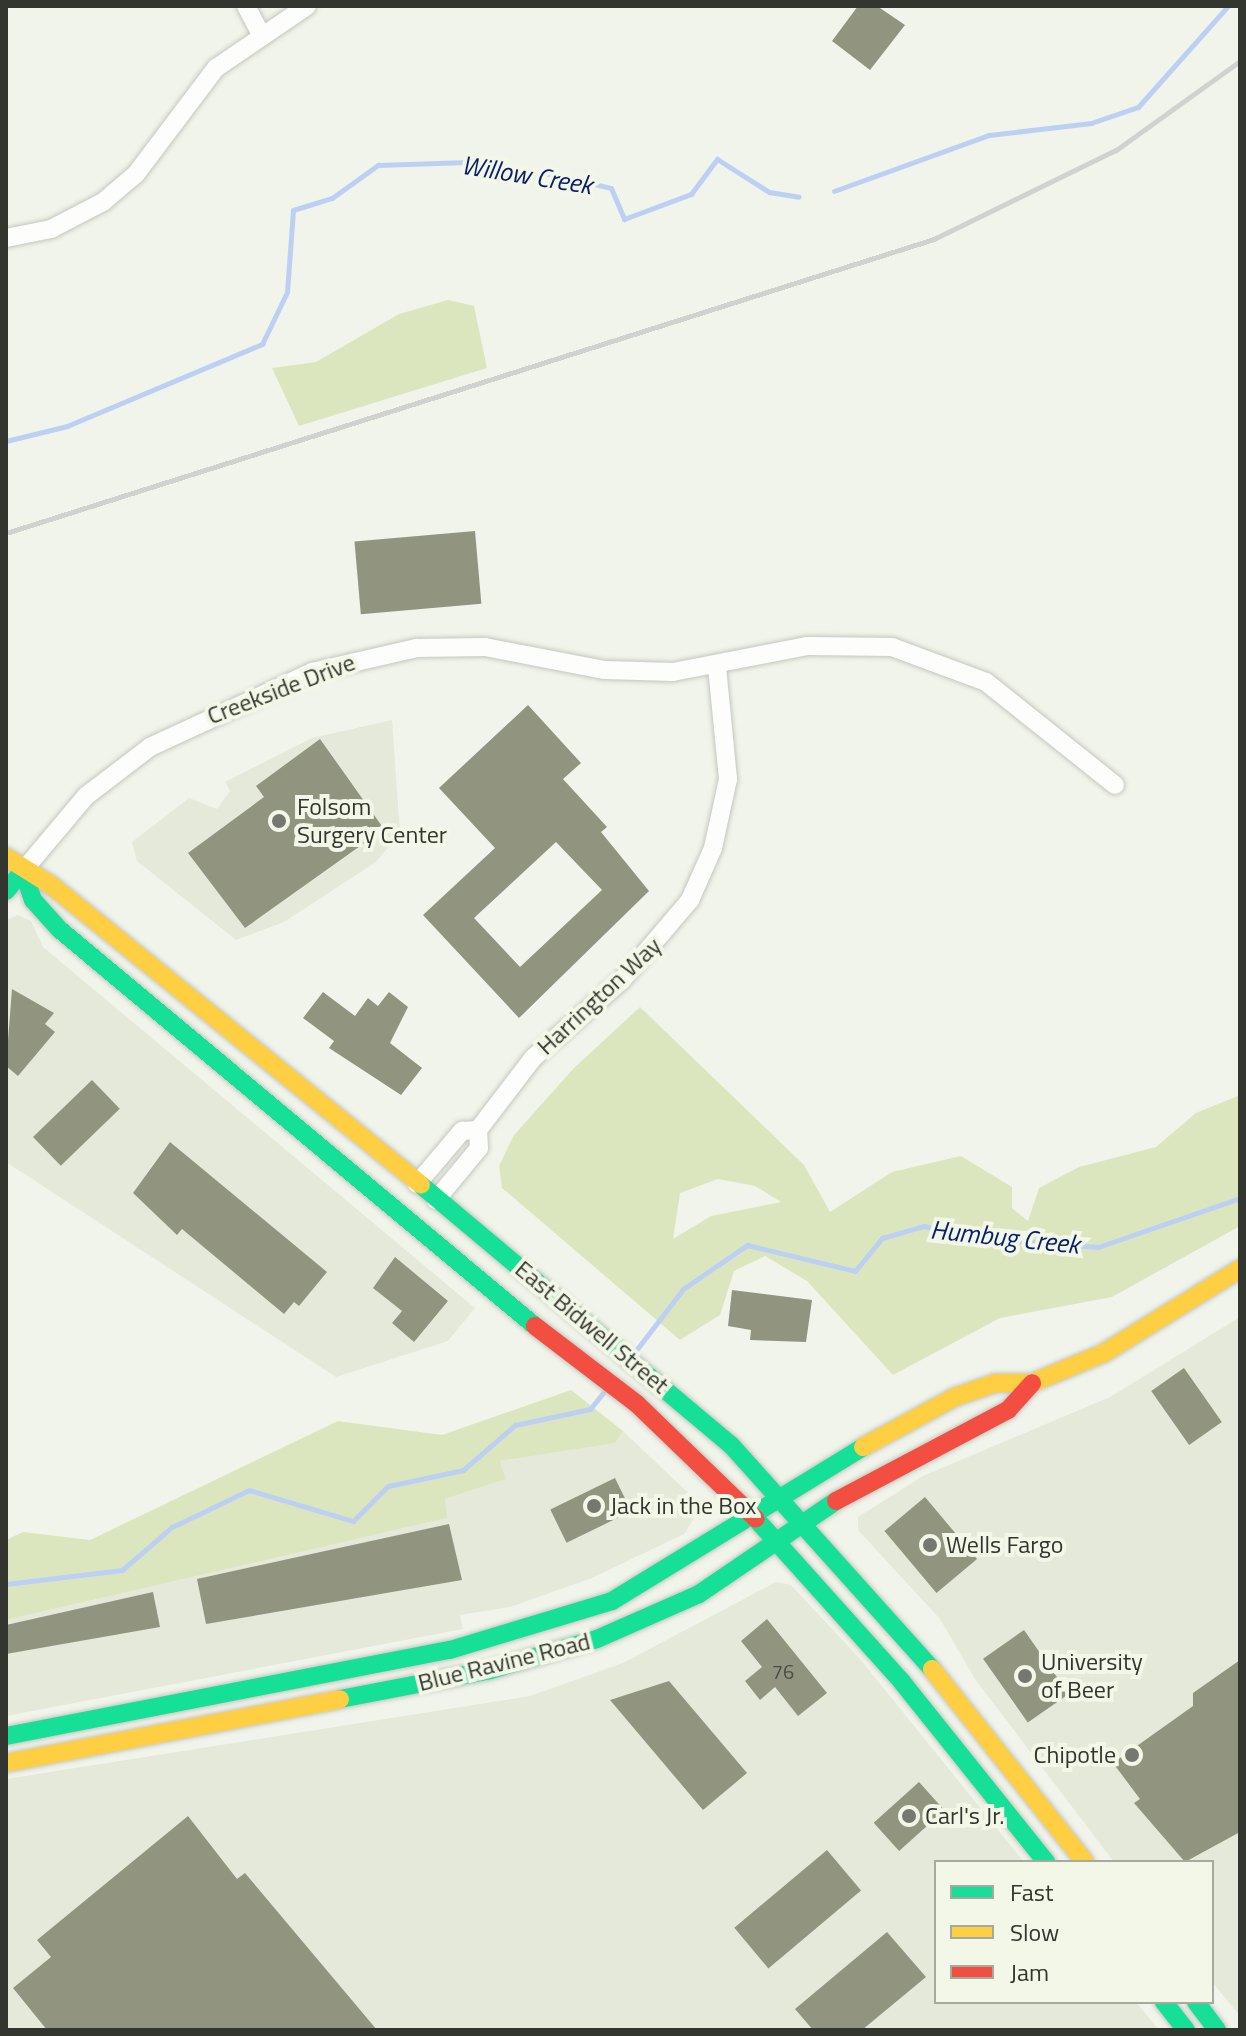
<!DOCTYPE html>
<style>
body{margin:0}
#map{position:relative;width:1246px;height:2036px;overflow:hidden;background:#f1f4ea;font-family:"Titillium Web",sans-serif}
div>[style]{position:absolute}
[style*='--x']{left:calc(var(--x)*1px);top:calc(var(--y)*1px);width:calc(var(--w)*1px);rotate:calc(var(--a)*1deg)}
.built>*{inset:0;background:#e5e9d9}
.green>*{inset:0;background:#dce6be}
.stream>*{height:5px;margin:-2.5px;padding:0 2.5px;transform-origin:2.5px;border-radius:2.5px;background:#bdd0f4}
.building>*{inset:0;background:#919580;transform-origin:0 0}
.roads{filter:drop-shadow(0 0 2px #c5c7c0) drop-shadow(0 0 2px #c5c7c0)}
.street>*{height:18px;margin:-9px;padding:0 9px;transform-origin:9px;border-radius:9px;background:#fdfdfc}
.fast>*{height:18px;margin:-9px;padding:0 9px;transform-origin:9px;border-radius:9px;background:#16e098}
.slow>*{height:18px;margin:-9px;padding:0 9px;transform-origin:9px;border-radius:9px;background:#ffcf43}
.jam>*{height:18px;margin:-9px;padding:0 9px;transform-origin:9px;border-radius:9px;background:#f24e42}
.rail>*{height:5px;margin:-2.5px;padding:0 2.5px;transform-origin:2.5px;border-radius:2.5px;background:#d1d2cf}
.dots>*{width:22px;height:22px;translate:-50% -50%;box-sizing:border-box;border:4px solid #f2f7e7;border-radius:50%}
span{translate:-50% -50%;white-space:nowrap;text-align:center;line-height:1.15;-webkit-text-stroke:8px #f2f7e7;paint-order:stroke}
.number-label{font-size:20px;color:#4a4d43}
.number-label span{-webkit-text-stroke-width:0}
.street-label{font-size:24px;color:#33352f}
.poi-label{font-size:24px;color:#33352f}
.left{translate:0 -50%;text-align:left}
.right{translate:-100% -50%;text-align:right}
.water-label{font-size:26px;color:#0a1d6a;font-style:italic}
.frame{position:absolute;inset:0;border:8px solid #33352f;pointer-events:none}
.legend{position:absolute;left:934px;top:1860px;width:280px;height:144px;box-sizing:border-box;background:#f2f7e7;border:2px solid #a6a99d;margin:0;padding:10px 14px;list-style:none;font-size:24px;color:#33352f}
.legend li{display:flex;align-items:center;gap:16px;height:40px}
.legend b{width:40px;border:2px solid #a6a99d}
</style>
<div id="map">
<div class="built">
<i style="clip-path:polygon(392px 720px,400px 833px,376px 862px,284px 922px,236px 940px,137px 861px,132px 842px,189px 798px,217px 809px,230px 791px,225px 782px,312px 738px)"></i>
<i style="clip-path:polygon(18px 915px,31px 921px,43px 947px,475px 1308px,448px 1341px,336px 1377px,6px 1162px,6px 920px)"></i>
<i style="clip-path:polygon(1240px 1317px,1240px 2016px,1212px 1982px,1212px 1862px,1114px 1862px,975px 1679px,940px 1619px,858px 1530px,858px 1517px,923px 1476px,1110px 1397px)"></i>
<i style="clip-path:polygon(623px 1431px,702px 1506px,684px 1534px,592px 1578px,510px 1607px,460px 1615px,463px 1629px,6px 1716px,6px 1620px,446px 1518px,445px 1499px,505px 1479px,499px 1461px,614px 1443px)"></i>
<i style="clip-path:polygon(776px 1582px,791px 1585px,860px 1659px,1024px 1862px,936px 1862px,936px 2002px,1136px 2002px,1159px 2030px,6px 2030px,6px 1779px,530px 1696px,623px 1663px)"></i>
</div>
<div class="green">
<i style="clip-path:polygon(448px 300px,474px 306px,487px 368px,299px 426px,272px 368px,316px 362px,399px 314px)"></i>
<i style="clip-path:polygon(evenodd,640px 1007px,804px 1165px,830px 1212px,892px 1172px,961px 1156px,1012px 1187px,1012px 1208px,1028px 1221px,1039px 1188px,1079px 1167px,1156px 1147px,1196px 1113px,1240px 1095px,1240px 1226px,1112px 1297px,1000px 1318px,893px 1375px,807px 1281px,765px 1256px,734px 1271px,720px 1315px,680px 1340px,502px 1188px,499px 1166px,514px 1135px,574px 1068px,640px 1007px,718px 1179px,755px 1186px,781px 1202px,711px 1216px,673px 1239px,680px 1193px,718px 1179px)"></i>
<i style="clip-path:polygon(571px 1390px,623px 1431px,615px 1443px,500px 1461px,506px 1479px,445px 1499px,447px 1518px,6px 1620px,6px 1540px,23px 1532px,90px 1540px,338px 1421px,442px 1435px)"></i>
</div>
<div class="stream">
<i style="--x:834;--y:191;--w:165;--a:-19.9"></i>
<i style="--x:989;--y:135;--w:103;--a:-6.7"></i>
<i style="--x:1091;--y:123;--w:50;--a:-18.8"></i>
<i style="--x:1138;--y:107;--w:135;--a:-48.3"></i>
<i style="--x:6;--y:441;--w:63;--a:-13.8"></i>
<i style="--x:67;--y:426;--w:212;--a:-22.8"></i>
<i style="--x:262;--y:344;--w:58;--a:-64.3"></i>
<i style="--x:287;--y:292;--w:82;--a:-85.8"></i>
<i style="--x:293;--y:210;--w:41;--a:-17.1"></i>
<i style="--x:332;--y:198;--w:57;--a:-35.7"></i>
<i style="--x:378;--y:165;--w:90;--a:-1.9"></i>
<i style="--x:468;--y:162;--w:88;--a:8.5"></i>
<i style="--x:555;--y:175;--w:57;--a:13.1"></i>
<i style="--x:611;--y:188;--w:34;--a:67"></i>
<i style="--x:624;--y:219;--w:72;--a:-20.5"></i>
<i style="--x:691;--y:194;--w:44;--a:-53.4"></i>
<i style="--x:717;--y:159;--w:62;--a:32.4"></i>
<i style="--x:769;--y:192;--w:30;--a:9"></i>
<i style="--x:637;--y:1349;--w:76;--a:-52.5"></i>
<i style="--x:683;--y:1289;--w:78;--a:-34.5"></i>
<i style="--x:747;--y:1245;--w:111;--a:13.5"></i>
<i style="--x:855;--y:1271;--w:43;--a:-50.7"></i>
<i style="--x:882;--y:1238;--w:44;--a:-15.9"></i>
<i style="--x:924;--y:1226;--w:44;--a:14.3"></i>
<i style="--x:967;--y:1237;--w:131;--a:4.4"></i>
<i style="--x:1098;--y:1247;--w:150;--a:-19"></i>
<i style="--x:6;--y:1584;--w:117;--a:-6.9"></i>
<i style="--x:122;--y:1570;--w:66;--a:-40.7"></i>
<i style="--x:172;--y:1527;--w:85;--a:-25.7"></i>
<i style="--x:249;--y:1490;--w:109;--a:16.6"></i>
<i style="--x:353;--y:1521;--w:49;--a:-45"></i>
<i style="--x:388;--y:1486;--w:77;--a:-12"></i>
<i style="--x:463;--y:1470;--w:69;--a:-40.9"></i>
<i style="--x:515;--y:1425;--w:77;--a:-12"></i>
<i style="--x:590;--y:1409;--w:22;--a:-51"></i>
</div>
<div class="building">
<i style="clip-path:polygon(858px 6px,877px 6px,905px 25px,870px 70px,832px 41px)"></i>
<i style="left:475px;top:531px;width:73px;height:121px;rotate:85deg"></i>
<i style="clip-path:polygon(evenodd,528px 705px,581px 763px,563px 779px,607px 827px,601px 832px,649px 891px,519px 1018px,423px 915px,495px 848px,439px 788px,528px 705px,556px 842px,602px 890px,520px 967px,474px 918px,556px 842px)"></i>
<i style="clip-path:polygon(320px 739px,384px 829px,245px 928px,188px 853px,264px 797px,256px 786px)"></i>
<i style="clip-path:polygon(12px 989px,54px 1013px,45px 1024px,55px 1032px,18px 1076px,6px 1066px)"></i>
<i style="clip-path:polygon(323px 992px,355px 1016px,368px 998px,378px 1006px,389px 992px,408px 1007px,390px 1043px,422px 1068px,401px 1095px,329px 1048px,334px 1041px,303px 1018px)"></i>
<i style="left:92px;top:1080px;width:40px;height:82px;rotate:46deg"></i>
<i style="clip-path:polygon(170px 1142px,327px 1272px,299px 1306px,294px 1302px,284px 1314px,182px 1229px,177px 1235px,133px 1193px)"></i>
<i style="clip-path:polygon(395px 1257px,448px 1301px,414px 1342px,392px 1323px,402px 1311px,373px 1288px)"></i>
<i style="clip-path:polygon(732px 1290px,812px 1300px,806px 1342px,750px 1340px,751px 1330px,728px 1326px)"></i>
<i style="left:1184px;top:1368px;width:66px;height:40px;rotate:55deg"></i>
<i style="left:615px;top:1478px;width:37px;height:72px;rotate:64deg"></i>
<i style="left:925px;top:1497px;width:81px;height:53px;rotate:50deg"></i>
<i style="clip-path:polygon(449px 1524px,462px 1580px,206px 1624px,197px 1579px)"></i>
<i style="clip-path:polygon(153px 1592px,160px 1627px,6px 1654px,6px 1625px)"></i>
<i style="clip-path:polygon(767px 1619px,827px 1693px,798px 1716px,775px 1687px,760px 1700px,745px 1681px,762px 1667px,741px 1641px)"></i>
<i style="left:1024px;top:1630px;width:78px;height:50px;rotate:55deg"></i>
<i style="clip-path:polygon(1240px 1660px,1240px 1832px,1185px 1862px,1134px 1803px,1140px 1799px,1113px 1763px,1193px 1706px,1193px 1693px)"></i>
<i style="clip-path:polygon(669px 1681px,747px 1773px,703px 1810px,610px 1700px)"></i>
<i style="left:919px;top:1782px;width:38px;height:61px;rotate:48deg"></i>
<i style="clip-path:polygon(188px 1816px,237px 1879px,245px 1873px,377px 2030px,47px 2030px,13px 1988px,51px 1957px,37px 1940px)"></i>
<i style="left:827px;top:1850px;width:53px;height:121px;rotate:50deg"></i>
<i style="clip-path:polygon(887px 1932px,926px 1977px,862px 2030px,813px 2030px,795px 2009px)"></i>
</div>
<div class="roads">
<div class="street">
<i style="--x:246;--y:6;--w:34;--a:62"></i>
<i style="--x:6;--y:238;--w:46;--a:-11.3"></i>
<i style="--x:51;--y:229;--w:59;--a:-27.4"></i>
<i style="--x:103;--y:202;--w:43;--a:-40.3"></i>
<i style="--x:136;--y:174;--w:133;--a:-53"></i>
<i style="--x:216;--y:68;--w:110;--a:-34.3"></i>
<i style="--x:23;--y:871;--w:98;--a:-50"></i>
<i style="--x:86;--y:796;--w:81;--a:-37.4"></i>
<i style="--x:150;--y:747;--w:179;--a:-24.8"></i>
<i style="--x:312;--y:672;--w:108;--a:-12.9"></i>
<i style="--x:417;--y:648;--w:68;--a:-0.8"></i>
<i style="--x:485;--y:647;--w:122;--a:10.9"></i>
<i style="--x:605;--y:670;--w:68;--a:1.7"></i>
<i style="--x:673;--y:672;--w:136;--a:-11"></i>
<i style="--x:807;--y:646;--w:85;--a:0.7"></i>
<i style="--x:892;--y:647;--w:100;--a:20.4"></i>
<i style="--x:986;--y:682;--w:165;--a:38.6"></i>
<i style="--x:417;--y:1184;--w:70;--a:-49.7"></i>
<i style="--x:462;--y:1131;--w:16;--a:-4"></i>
<i style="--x:436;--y:1200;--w:67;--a:-50.4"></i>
<i style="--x:479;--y:1148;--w:18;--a:-93"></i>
<i style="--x:478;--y:1130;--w:91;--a:-52.6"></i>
<i style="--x:533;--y:1058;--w:118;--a:-41.2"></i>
<i style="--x:622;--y:980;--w:105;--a:-49.6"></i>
<i style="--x:690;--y:900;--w:57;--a:-66.1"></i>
<i style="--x:713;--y:848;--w:71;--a:-77.7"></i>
<i style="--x:728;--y:779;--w:113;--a:-95.6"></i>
</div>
<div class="fast">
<i style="--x:23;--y:871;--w:31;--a:71"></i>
<i style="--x:33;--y:900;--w:39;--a:48"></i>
<i style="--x:59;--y:929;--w:620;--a:39.83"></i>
<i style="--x:6;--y:891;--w:26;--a:-50"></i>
<i style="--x:421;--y:1185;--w:405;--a:40"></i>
<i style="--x:731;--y:1445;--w:301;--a:48.1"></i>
<i style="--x:756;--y:1519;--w:219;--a:48.1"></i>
<i style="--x:902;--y:1682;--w:231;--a:51.3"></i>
<i style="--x:340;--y:1699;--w:153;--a:-10.9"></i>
<i style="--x:490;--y:1670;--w:111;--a:-16.2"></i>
<i style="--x:597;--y:1639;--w:111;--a:-23.8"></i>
<i style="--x:699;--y:1594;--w:166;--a:-34.2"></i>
<i style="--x:6;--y:1736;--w:452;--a:-11"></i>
<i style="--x:450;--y:1650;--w:169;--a:-16.8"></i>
<i style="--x:612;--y:1601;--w:294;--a:-31.5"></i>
<i style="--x:1164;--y:2002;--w:36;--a:52"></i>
<i style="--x:1196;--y:2002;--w:35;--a:53"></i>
</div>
<div class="slow">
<i style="--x:6;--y:857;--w:53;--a:31.9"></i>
<i style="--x:51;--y:885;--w:476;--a:39"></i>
<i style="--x:863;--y:1447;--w:105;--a:-28.5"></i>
<i style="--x:955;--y:1397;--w:43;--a:-18.9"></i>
<i style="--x:996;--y:1383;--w:36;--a:0"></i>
<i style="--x:1032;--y:1383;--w:78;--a:-22.6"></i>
<i style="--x:1104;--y:1353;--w:160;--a:-31.7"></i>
<i style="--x:932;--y:1669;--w:246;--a:51.6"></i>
<i style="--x:6;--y:1763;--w:340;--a:-10.8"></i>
</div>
<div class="jam">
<i style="--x:535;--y:1326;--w:128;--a:37.4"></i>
<i style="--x:637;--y:1404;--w:165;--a:44"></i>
<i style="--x:836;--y:1501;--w:195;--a:-27.9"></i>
<i style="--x:1008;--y:1410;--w:36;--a:-48"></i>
</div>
</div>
<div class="rail">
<i style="--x:6;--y:533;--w:973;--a:-17.58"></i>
<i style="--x:934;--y:239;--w:203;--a:-26.1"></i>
<i style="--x:1116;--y:150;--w:153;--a:-35.7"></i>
</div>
<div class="dots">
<i style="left:279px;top:821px;background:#767870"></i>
<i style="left:594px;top:1506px;background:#767870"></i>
<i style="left:930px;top:1545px;background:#767870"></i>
<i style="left:1025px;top:1676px;background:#767870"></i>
<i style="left:1132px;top:1755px;background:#767870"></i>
<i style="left:909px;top:1816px;background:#767870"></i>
</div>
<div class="number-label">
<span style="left:783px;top:1671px">76</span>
</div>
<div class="street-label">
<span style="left:281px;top:689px;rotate:-21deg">Creekside Drive</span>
<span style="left:599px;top:996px;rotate:-43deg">Harrington Way</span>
<span style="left:592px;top:1327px;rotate:40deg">East Bidwell Street</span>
<span style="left:504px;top:1662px;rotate:-14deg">Blue Ravine Road</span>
</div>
<div class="poi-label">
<span class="left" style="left:297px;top:821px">Folsom<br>Surgery Center</span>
<span class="left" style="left:610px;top:1506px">Jack in the Box</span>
<span class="left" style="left:946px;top:1545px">Wells Fargo</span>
<span class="left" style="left:1041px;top:1676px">University<br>of Beer</span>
<span class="right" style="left:1116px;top:1755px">Chipotle</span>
<span class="left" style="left:925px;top:1816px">Carl's Jr.</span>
</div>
<div class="water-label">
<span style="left:527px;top:175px;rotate:9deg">Willow Creek</span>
<span style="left:1005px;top:1237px;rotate:6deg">Humbug Creek</span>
</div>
<div class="frame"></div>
<ul class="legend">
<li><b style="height:10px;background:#16e098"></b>Fast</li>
<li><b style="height:10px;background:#ffcf43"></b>Slow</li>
<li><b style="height:10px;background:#f24e42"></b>Jam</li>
</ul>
</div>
